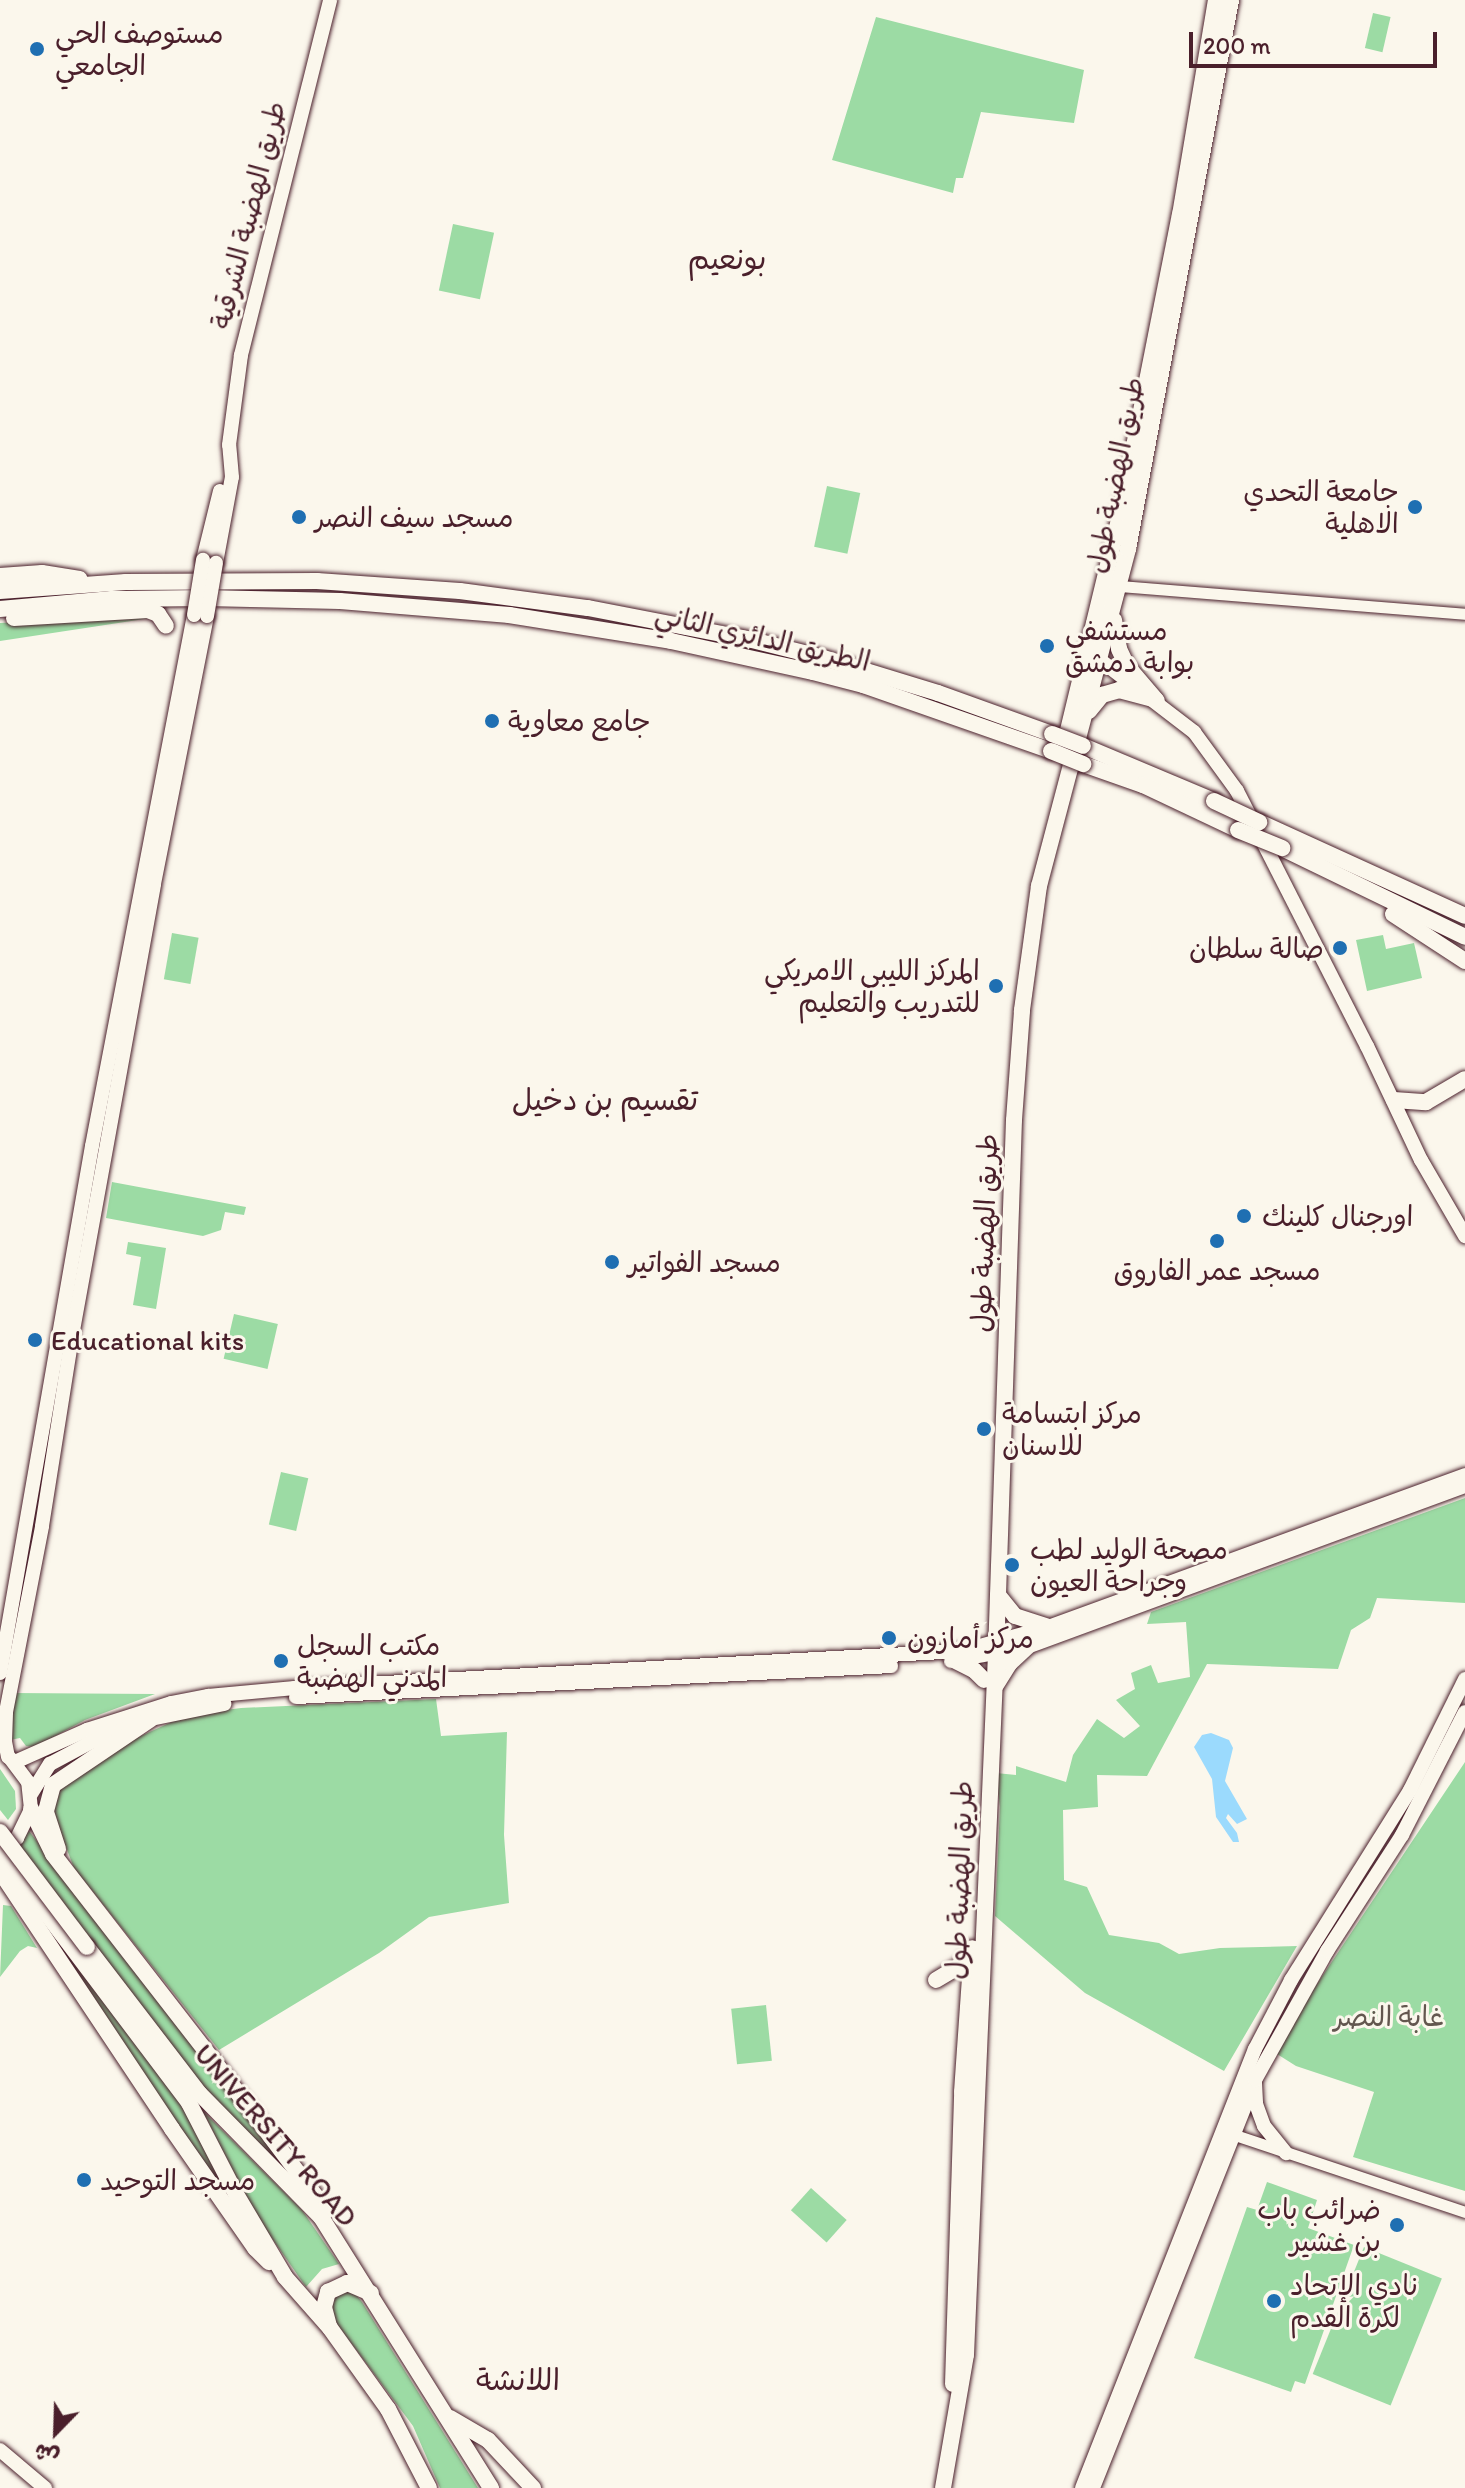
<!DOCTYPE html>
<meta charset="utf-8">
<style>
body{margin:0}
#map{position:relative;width:1465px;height:2488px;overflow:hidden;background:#fbf7ec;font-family:Itim,"Playpen Sans Arabic",sans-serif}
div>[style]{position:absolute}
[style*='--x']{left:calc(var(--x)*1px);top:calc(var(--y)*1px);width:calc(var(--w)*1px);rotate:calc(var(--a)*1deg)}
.green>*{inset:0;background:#9cdba4;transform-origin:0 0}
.water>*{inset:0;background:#9bdafd}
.roads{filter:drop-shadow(0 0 2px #4a1f2b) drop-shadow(0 0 2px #4a1f2b)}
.tertiary>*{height:11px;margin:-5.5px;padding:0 5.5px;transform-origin:5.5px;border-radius:5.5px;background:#fbf7ec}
.secondary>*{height:14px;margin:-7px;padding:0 7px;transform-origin:7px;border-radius:7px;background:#fbf7ec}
.primary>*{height:14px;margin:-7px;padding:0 7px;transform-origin:7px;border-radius:7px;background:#fbf7ec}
.trunk>*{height:16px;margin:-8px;padding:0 8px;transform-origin:8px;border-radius:8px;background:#fbf7ec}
.bridges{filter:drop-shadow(0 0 2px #4a1f2b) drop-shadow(0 0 2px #4a1f2b)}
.primary-bridge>*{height:14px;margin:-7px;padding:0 7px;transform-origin:7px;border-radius:7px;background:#fbf7ec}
.trunk-bridge>*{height:16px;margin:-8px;padding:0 8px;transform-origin:8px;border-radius:8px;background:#fbf7ec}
.dots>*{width:22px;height:22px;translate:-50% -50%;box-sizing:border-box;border:4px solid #fbf7ec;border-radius:50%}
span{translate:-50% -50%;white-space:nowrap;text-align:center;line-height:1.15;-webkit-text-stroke:6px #fbf7ec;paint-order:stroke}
.poi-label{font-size:28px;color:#4a1f2b}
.left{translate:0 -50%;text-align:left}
.right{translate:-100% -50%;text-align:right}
.street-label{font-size:28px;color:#4a1f2b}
.park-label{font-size:28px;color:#63574f}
.neighbourhood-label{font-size:30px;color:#4a1f2b}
.north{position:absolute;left:16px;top:2392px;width:80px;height:80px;-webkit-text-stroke:6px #fbf7ec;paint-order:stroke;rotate:203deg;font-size:22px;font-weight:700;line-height:32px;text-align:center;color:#4a1f2b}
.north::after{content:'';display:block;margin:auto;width:28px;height:36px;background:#4a1f2b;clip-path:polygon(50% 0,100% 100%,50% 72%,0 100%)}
.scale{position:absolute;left:1189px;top:32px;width:248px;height:36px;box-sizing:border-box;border:4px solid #4a1f2b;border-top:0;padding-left:10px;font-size:24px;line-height:28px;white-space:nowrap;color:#4a1f2b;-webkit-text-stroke:6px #fbf7ec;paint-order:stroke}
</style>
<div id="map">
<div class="green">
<i style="left:1373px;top:13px;width:18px;height:36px;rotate:13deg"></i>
<i style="clip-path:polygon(876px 17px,1084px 70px,1074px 123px,981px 112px,963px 178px,956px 178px,953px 193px,832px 160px)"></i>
<i style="left:453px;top:224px;width:42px;height:68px;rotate:12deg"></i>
<i style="left:827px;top:486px;width:34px;height:62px;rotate:12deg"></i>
<i style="clip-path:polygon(146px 616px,151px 618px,0 641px,0 623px)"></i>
<i style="left:172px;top:933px;width:27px;height:47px;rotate:10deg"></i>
<i style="clip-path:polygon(1383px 935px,1386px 949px,1414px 943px,1422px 978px,1367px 991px,1356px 940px)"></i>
<i style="clip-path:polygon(112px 1182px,246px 1207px,244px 1215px,225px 1212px,221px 1230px,203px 1236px,106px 1218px)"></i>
<i style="clip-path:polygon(128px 1242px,166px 1248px,156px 1309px,133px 1305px,141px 1257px,126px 1254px)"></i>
<i style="left:234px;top:1314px;width:45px;height:46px;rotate:13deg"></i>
<i style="left:281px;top:1472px;width:28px;height:54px;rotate:13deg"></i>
<i style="clip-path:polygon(1465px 1498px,1465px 1603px,1377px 1598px,1370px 1618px,1351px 1630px,1338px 1669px,1207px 1664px,1147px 1776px,1097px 1775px,1098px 1807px,1063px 1810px,1064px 1880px,1087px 1887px,1109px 1935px,1159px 1943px,1179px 1954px,1220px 1948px,1297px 1946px,1224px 2071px,1085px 1993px,995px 1916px,1000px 1807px,996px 1773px,1016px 1775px,1016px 1766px,1066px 1782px,1073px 1755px,1097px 1719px,1124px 1738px,1140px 1726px,1116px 1700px,1135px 1689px,1131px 1673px,1151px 1665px,1158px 1683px,1190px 1677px,1186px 1622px,1147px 1624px,1151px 1612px)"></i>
<i style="clip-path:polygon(13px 1693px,155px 1694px,85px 1720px,35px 1747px,26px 1746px,20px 1738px,10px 1740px)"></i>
<i style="clip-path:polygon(436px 1699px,441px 1736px,507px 1732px,504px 1835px,509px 1903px,429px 1917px,379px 1953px,219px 2050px,74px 1868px,51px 1808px,61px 1786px,132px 1740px,187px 1715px,241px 1708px)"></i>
<i style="clip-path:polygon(1465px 1762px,1465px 2191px,1353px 2157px,1374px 2092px,1296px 2066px,1277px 2054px,1309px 1996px)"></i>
<i style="clip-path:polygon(0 1769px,15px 1791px,16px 1809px,8px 1820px,0 1810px)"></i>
<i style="clip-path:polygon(29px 1831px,174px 2016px,300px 2188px,200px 2088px,18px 1845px)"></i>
<i style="clip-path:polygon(0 1862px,182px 2101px,255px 2239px)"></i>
<i style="clip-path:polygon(3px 1905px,11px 1906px,37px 1948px,28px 1946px,20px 1951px,0 1977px)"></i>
<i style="left:766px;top:2005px;width:56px;height:35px;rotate:84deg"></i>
<i style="clip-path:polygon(202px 2110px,302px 2210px,339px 2264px,322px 2269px,306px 2287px,257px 2217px)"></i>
<i style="clip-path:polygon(1267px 2182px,1317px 2200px,1308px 2228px,1354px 2245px,1305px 2384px,1295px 2381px,1291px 2392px,1194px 2358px,1247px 2207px,1257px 2210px)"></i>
<i style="left:811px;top:2188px;width:48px;height:30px;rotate:42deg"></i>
<i style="left:1364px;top:2247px;width:84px;height:137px;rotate:22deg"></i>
<i style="clip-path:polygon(343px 2291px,353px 2291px,362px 2302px,478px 2488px,440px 2488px,413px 2426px,331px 2316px,333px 2296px)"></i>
</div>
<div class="water">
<i style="clip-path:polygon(1211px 1733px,1229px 1740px,1233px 1748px,1225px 1781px,1247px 1819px,1237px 1824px,1228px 1814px,1226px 1818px,1237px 1833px,1239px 1842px,1233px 1842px,1216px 1817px,1212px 1779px,1194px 1747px,1202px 1735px)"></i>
</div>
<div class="roads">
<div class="tertiary">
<i style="--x:1119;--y:586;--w:347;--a:4.6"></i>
<i style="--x:1229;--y:2133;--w:249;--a:18.5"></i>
</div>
<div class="secondary">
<i style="--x:1091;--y:653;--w:130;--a:37.5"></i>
<i style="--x:1194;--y:732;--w:73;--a:53.9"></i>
<i style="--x:1237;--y:791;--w:286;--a:63"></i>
<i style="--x:1367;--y:1046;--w:126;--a:64.7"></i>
<i style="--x:1421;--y:1160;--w:88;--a:59.9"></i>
</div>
<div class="primary">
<i style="--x:203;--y:560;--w:71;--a:-76.2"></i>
<i style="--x:216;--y:563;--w:87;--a:-79.5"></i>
<i style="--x:232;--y:477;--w:32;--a:-95"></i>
<i style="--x:229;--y:445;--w:91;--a:-82.4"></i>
<i style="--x:241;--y:355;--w:366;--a:-75.9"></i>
<i style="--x:951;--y:1661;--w:77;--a:-10.4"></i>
<i style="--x:1027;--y:1647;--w:467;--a:-20.2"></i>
<i style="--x:0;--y:1673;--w:535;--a:-80.1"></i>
<i style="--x:92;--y:1146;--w:541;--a:-79.13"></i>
<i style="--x:296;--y:1697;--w:596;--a:-2.98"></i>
<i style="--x:8;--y:1757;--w:15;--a:-101"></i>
<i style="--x:5;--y:1742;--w:30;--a:-88"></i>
<i style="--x:6;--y:1712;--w:189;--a:-79"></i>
<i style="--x:42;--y:1526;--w:192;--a:-81"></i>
<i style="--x:72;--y:1336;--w:459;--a:-79.7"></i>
<i style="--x:154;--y:884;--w:273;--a:-78.8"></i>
<i style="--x:15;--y:1762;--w:79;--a:-24"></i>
<i style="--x:87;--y:1730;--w:88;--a:-17.8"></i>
<i style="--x:171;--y:1703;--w:38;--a:-11"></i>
<i style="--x:208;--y:1696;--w:87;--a:-5.3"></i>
<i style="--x:295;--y:1688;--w:668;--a:-3.18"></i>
<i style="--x:962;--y:1651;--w:89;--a:-15.6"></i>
<i style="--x:1048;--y:1627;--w:444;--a:-20"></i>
<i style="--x:31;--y:1794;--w:36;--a:-58"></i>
<i style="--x:50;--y:1764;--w:53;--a:-28"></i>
<i style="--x:97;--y:1739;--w:58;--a:-20.3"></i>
<i style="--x:151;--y:1719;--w:75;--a:-11.6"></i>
<i style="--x:0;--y:1850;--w:21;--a:-35"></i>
<i style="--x:17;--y:1838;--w:32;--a:-64"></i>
<i style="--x:31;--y:1809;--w:27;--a:-96"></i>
<i style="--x:28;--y:1782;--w:30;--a:-127"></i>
<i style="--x:1255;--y:2083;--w:21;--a:87"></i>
<i style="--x:1256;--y:2104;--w:23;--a:70"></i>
<i style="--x:1264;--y:2126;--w:35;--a:51"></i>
<i style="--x:0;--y:2450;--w:59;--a:40.2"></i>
<i style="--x:1082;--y:2488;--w:472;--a:-68.5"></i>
<i style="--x:1255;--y:2049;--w:78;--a:-62.4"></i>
<i style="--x:1291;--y:1980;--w:224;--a:-57.9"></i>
<i style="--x:1410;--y:1790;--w:124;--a:-63.6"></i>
<i style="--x:1093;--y:2488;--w:439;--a:-68.3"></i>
<i style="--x:1255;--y:2080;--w:148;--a:-60.8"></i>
<i style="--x:1327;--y:1951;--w:138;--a:-57.1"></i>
<i style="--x:1402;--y:1835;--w:138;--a:-62.9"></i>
</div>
<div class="trunk">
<i style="--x:0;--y:576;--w:42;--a:-4.1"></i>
<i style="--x:42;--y:573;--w:38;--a:9"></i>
<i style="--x:0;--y:591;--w:126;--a:-4.1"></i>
<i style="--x:126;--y:582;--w:191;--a:-0.3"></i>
<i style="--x:317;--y:581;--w:143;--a:4"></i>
<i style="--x:460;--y:591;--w:129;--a:7.6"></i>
<i style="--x:588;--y:608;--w:167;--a:11"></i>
<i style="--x:752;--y:640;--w:70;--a:14"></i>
<i style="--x:820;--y:657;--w:123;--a:17"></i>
<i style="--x:938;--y:693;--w:121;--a:19.8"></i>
<i style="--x:0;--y:609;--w:112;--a:-5.1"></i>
<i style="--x:112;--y:599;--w:94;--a:-0.6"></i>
<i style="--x:206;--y:598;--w:134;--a:1.3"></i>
<i style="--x:340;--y:601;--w:170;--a:4.7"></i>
<i style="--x:509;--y:615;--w:164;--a:9.1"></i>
<i style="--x:671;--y:641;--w:145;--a:12.3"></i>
<i style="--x:813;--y:672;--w:52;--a:14.6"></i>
<i style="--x:863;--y:685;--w:199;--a:19.3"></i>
<i style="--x:14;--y:618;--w:134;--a:-3.4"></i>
<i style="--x:148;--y:610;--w:11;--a:22"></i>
<i style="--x:158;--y:614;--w:14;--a:56"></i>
<i style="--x:1114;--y:620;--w:29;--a:80"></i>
<i style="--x:1119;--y:649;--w:19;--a:65"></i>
<i style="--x:1127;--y:666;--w:46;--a:49.4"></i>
<i style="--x:1089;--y:711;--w:21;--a:-51"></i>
<i style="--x:1102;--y:695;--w:18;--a:-16"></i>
<i style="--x:1119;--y:690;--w:38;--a:15"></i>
<i style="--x:1083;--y:746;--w:142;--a:22.8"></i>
<i style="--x:1063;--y:751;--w:246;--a:-76.4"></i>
<i style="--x:1121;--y:512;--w:303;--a:-78.8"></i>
<i style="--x:1180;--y:215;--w:218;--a:-80.5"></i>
<i style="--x:1083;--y:764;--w:64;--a:19.3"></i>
<i style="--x:1143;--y:785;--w:105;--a:25.3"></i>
<i style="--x:1259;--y:822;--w:226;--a:24.5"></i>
<i style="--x:1282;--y:848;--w:203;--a:25.9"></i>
<i style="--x:1393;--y:914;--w:86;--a:33.1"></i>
<i style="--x:1394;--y:1100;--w:32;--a:4"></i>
<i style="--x:1426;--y:1102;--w:45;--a:-30.5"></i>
<i style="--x:998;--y:1595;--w:27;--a:51"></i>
<i style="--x:1015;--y:1616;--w:35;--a:18"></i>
<i style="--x:956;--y:1661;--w:20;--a:27"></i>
<i style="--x:974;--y:1670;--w:14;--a:45"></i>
<i style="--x:996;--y:1685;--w:26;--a:-58"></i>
<i style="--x:1010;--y:1663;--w:23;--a:-43"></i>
<i style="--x:31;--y:1809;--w:50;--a:63.9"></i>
<i style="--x:53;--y:1854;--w:271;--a:52.2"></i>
<i style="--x:219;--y:2068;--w:173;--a:53"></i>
<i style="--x:323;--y:2206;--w:7;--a:82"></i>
<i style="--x:58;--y:1849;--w:40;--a:-108"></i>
<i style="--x:46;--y:1811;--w:27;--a:-75"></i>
<i style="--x:53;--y:1785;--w:118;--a:-34"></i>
<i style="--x:0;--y:1852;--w:314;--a:53"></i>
<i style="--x:189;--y:2103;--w:102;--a:62.7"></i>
<i style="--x:236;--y:2194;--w:96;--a:59.4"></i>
<i style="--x:285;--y:2277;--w:68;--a:48.6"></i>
<i style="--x:330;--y:2328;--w:100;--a:54.4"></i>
<i style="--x:388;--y:2409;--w:89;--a:62.6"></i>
<i style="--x:0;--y:1871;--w:310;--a:56.3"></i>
<i style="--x:172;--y:2129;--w:145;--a:55.1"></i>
<i style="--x:255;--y:2248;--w:20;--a:45"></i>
<i style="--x:87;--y:1947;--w:185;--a:52.5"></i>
<i style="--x:200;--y:2094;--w:173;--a:45.5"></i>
<i style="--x:321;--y:2217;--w:320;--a:57.9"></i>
<i style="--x:936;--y:1980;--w:29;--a:-31"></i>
<i style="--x:961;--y:1965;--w:18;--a:-56"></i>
<i style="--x:329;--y:2326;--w:20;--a:-105"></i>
<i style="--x:324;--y:2307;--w:16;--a:-75"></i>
<i style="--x:328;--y:2292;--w:21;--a:-25"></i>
<i style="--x:347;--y:2283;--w:26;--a:23"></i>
<i style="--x:953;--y:2384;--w:292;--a:-88.2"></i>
<i style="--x:962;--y:2092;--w:144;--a:-86"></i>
<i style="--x:450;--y:2418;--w:44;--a:30.1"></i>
<i style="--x:488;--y:2440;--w:66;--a:46.8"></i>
<i style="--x:943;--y:2488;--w:135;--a:-80.2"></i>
<i style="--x:966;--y:2355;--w:702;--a:-87.55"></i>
<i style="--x:996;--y:1654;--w:534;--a:-88.07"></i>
<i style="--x:1014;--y:1120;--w:110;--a:-85.8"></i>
<i style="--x:1022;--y:1010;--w:125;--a:-82.2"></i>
<i style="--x:1039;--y:886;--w:349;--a:-75.2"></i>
<i style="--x:1128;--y:549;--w:559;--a:-79.37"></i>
</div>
</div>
<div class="bridges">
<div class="primary-bridge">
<i style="--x:194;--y:615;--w:56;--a:-80.7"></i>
<i style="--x:207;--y:616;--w:54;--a:-80.4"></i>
</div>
<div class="trunk-bridge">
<i style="--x:1052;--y:734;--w:33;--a:21"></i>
<i style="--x:1051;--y:751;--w:35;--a:22"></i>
<i style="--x:1214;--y:801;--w:50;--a:25"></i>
<i style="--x:1238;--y:830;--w:48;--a:22.2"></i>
<i style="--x:0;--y:1832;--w:144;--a:52.9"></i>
</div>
</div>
<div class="dots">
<i style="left:37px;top:49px;background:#1f6fb2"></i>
<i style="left:1415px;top:507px;background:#1f6fb2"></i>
<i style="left:299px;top:517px;background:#1f6fb2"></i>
<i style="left:1047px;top:646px;background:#1f6fb2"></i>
<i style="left:492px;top:721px;background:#1f6fb2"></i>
<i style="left:1340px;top:948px;background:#1f6fb2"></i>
<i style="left:996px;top:986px;background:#1f6fb2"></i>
<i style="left:1244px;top:1216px;background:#1f6fb2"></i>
<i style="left:1217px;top:1241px;background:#1f6fb2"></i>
<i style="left:612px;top:1262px;background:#1f6fb2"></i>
<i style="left:35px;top:1340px;background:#1f6fb2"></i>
<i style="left:984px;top:1429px;background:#1f6fb2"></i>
<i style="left:1012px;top:1565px;background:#1f6fb2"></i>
<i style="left:889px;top:1638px;background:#1f6fb2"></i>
<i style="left:281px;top:1661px;background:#1f6fb2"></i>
<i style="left:84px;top:2180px;background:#1f6fb2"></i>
<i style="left:1397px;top:2225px;background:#1f6fb2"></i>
<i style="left:1274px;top:2301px;background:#1f6fb2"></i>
</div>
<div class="poi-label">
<span class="left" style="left:55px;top:49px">مستوصف الحي<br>الجامعي</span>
<span class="right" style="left:1399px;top:507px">جامعة التحدي<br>الاهلية</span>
<span class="left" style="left:315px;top:517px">مسجد سيف النصر</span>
<span class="left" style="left:1065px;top:646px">مستشفي<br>بوابة دمشق</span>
<span class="left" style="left:508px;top:721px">جامع معاوية</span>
<span class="right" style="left:1324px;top:948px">صالة سلطان</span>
<span class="right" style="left:980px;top:986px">المركز الليبي الامريكي<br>للتدريب والتعليم</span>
<span class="left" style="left:1262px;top:1216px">اورجنال كلينك</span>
<span class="left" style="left:628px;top:1262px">مسجد الفواتير</span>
<span style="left:1217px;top:1270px">مسجد عمر الفاروق</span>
<span class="left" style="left:51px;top:1340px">Educational kits</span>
<span class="left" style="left:1002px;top:1429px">مركز ابتسامة<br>للاسنان</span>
<span class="left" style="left:1030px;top:1565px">مصحة الوليد لطب<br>وجراحة العيون</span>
<span class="left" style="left:907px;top:1638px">مركز أمازون</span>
<span class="left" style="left:297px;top:1661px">مكتب السجل<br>المدني الهضبة</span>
<span class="left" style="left:100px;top:2180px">مسجد التوحيد</span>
<span class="right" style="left:1381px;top:2225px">ضرائب باب<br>بن غشير</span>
<span class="left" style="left:1290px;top:2301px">نادي الإتحاد<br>لكرة القدم</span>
</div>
<div class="street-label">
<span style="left:248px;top:215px;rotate:-76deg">طريق الهضبة الشرقية</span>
<span style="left:1115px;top:475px;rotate:-79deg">طريق الهضبة طول</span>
<span style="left:763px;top:637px;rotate:13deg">الطريق الدائري الثاني</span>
<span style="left:984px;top:1233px;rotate:-88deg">طريق الهضبة طول</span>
<span style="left:959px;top:1880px;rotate:-88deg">طريق الهضبة طول</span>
<span style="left:276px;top:2135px;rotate:49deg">UNIVERSITY ROAD</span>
</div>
<div class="park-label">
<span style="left:1389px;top:2016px">غابة النصر</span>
</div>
<div class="neighbourhood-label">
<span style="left:727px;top:259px">بونعيم</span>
<span style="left:605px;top:1100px">تقسيم بن دخيل</span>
<span style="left:518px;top:2380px">اللانشة</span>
</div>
<div class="north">ش</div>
<div class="scale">200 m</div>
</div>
